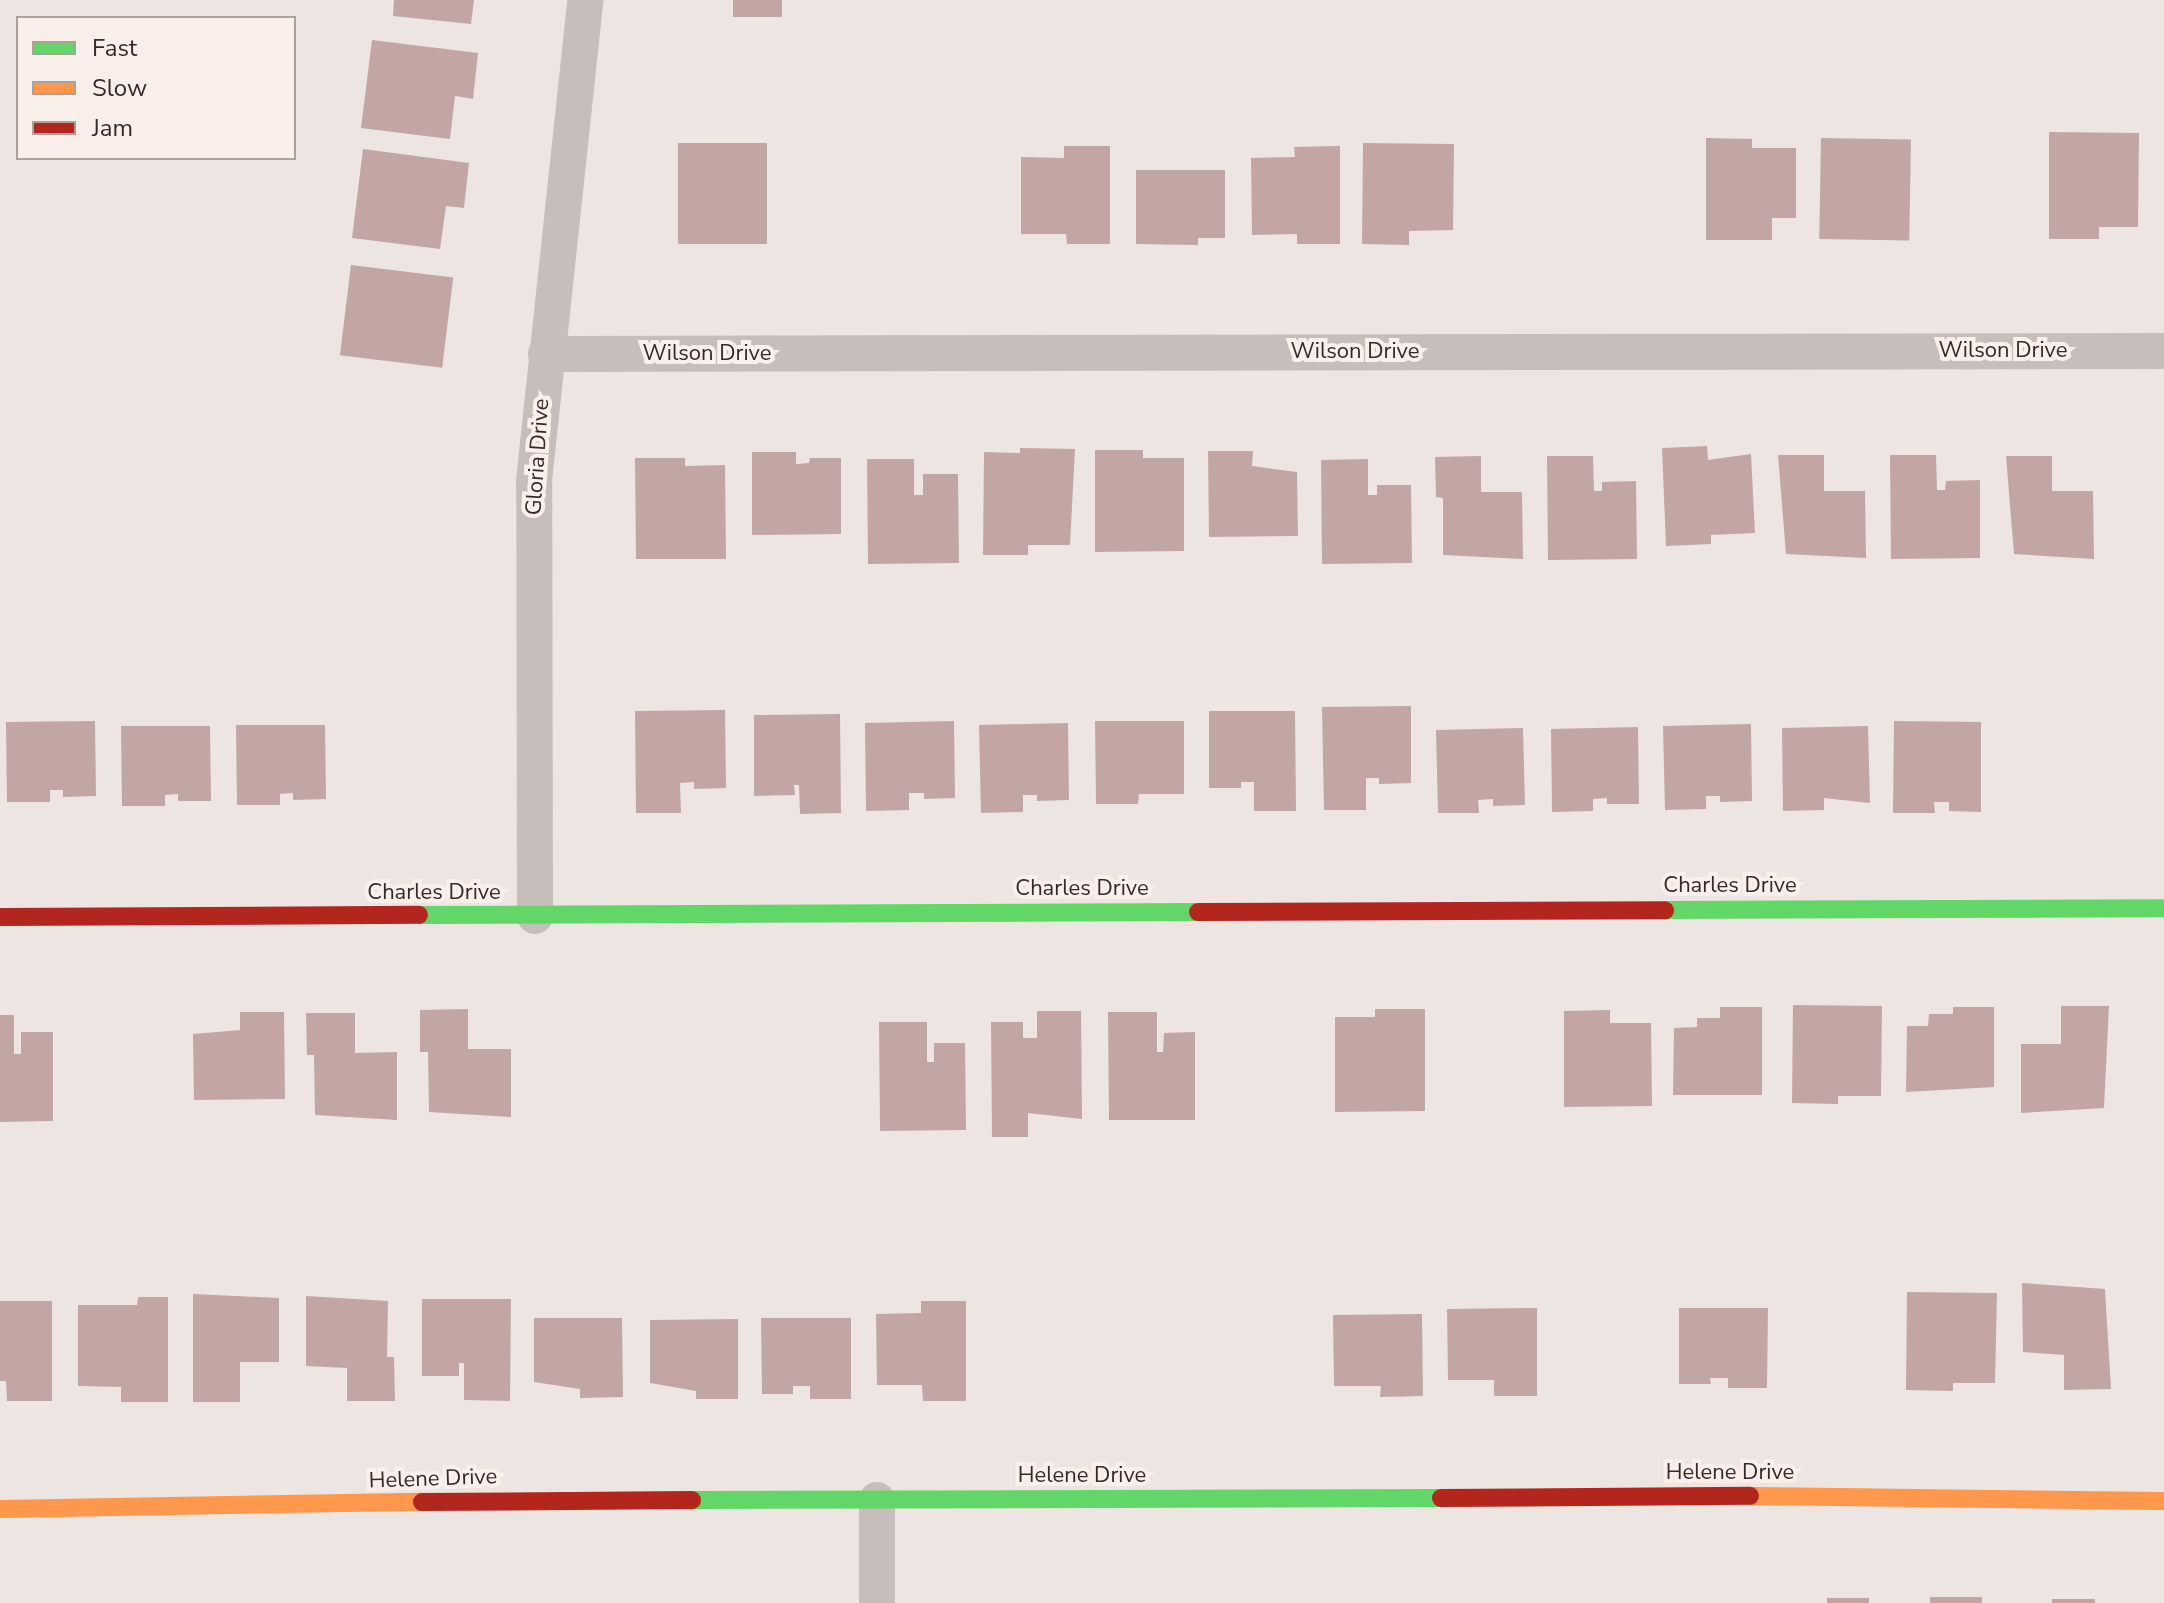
<!DOCTYPE html>
<style>
body{margin:0}
#map{position:relative;width:2164px;height:1603px;overflow:hidden;background:#ede5e2;font-family:"Nunito Sans",sans-serif}
div>[style]{position:absolute}
[style*='--x']{left:calc(var(--x)*1px);top:calc(var(--y)*1px);width:calc(var(--w)*1px);rotate:calc(var(--a)*1deg)}
.building>*{inset:0;background:#c1a6a4;transform-origin:0 0}
.street>*{height:36px;margin:-18px;padding:0 18px;transform-origin:18px;border-radius:18px;background:#c7bebb}
.fast>*{height:18px;margin:-9px;padding:0 9px;transform-origin:9px;border-radius:9px;background:#63d668}
.slow>*{height:18px;margin:-9px;padding:0 9px;transform-origin:9px;border-radius:9px;background:#ff974d}
.jam>*{height:18px;margin:-9px;padding:0 9px;transform-origin:9px;border-radius:9px;background:#b3261e}
span{translate:-50% -50%;white-space:nowrap;text-align:center;line-height:1.15;-webkit-text-stroke:8px #faefe9;paint-order:stroke}
.street-label{font-size:22px;color:#382a29}
.legend{position:absolute;left:16px;top:16px;width:280px;height:144px;box-sizing:border-box;background:#faefe9;border:2px solid #aca09c;margin:0;padding:10px 14px;list-style:none;font-size:24px;color:#382a29}
.legend li{display:flex;align-items:center;gap:16px;height:40px}
.legend b{width:40px;border:2px solid #aca09c}
</style>
<div id="map">
<div class="building">
<i style="clip-path:polygon(394px 0,474px 0,471px 24px,393px 16px)"></i>
<i style="left:733px;top:0;width:49px;height:17px"></i>
<i style="clip-path:polygon(372px 40px,478px 53px,473px 99px,455px 96px,450px 139px,361px 128px)"></i>
<i style="clip-path:polygon(2049px 132px,2139px 133px,2138px 227px,2099px 227px,2099px 239px,2049px 239px)"></i>
<i style="clip-path:polygon(1706px 138px,1752px 139px,1752px 148px,1796px 148px,1796px 218px,1772px 218px,1772px 240px,1706px 240px)"></i>
<i style="left:1821px;top:138px;width:90px;height:101px;rotate:1deg"></i>
<i style="left:678px;top:143px;width:89px;height:101px"></i>
<i style="clip-path:polygon(1363px 143px,1454px 144px,1453px 230px,1409px 231px,1409px 245px,1362px 244px)"></i>
<i style="clip-path:polygon(1064px 146px,1110px 146px,1110px 244px,1067px 244px,1066px 234px,1021px 234px,1021px 157px,1064px 158px)"></i>
<i style="clip-path:polygon(1340px 146px,1340px 244px,1297px 244px,1297px 234px,1252px 235px,1251px 158px,1295px 157px,1294px 147px)"></i>
<i style="clip-path:polygon(363px 149px,469px 163px,464px 208px,446px 206px,440px 249px,352px 238px)"></i>
<i style="clip-path:polygon(1136px 170px,1225px 170px,1225px 238px,1198px 238px,1198px 245px,1136px 244px)"></i>
<i style="left:351px;top:265px;width:103px;height:91px;rotate:7deg"></i>
<i style="clip-path:polygon(1707px 446px,1708px 460px,1751px 454px,1755px 533px,1711px 535px,1711px 544px,1666px 546px,1662px 448px)"></i>
<i style="clip-path:polygon(1020px 448px,1075px 449px,1070px 545px,1028px 545px,1028px 555px,983px 555px,984px 452px,1020px 453px)"></i>
<i style="clip-path:polygon(1095px 450px,1143px 450px,1143px 458px,1184px 458px,1184px 551px,1095px 552px)"></i>
<i style="clip-path:polygon(1208px 451px,1253px 451px,1252px 466px,1297px 472px,1298px 536px,1209px 537px)"></i>
<i style="clip-path:polygon(752px 452px,796px 452px,796px 464px,809px 463px,810px 458px,841px 458px,841px 534px,752px 535px)"></i>
<i style="clip-path:polygon(1778px 455px,1824px 455px,1824px 491px,1865px 491px,1866px 558px,1786px 554px)"></i>
<i style="clip-path:polygon(1890px 455px,1936px 455px,1937px 490px,1945px 490px,1946px 481px,1980px 480px,1980px 558px,1891px 559px)"></i>
<i style="clip-path:polygon(1481px 456px,1481px 492px,1522px 492px,1523px 559px,1443px 555px,1443px 498px,1436px 497px,1435px 457px)"></i>
<i style="clip-path:polygon(1547px 456px,1593px 456px,1594px 491px,1602px 491px,1602px 482px,1636px 481px,1637px 559px,1548px 560px)"></i>
<i style="clip-path:polygon(2006px 456px,2052px 456px,2052px 491px,2093px 491px,2094px 559px,2014px 554px)"></i>
<i style="clip-path:polygon(635px 458px,685px 458px,685px 466px,725px 465px,726px 559px,636px 559px)"></i>
<i style="clip-path:polygon(867px 459px,914px 459px,914px 495px,923px 495px,923px 474px,958px 474px,959px 563px,868px 564px)"></i>
<i style="clip-path:polygon(1368px 459px,1368px 495px,1377px 495px,1377px 485px,1411px 485px,1412px 563px,1322px 564px,1321px 460px)"></i>
<i style="clip-path:polygon(1411px 706px,1411px 783px,1379px 784px,1379px 778px,1366px 778px,1366px 810px,1324px 810px,1322px 707px)"></i>
<i style="clip-path:polygon(725px 710px,726px 788px,694px 789px,694px 782px,680px 783px,681px 813px,636px 813px,635px 711px)"></i>
<i style="clip-path:polygon(1209px 711px,1295px 711px,1296px 811px,1254px 811px,1254px 782px,1241px 782px,1241px 788px,1209px 788px)"></i>
<i style="clip-path:polygon(840px 714px,841px 813px,800px 814px,799px 785px,794px 785px,795px 795px,754px 796px,754px 715px)"></i>
<i style="clip-path:polygon(95px 721px,96px 796px,63px 797px,63px 790px,50px 790px,50px 802px,7px 802px,6px 722px)"></i>
<i style="clip-path:polygon(954px 721px,955px 798px,924px 799px,924px 793px,909px 793px,909px 810px,866px 811px,865px 723px)"></i>
<i style="clip-path:polygon(1095px 721px,1184px 721px,1184px 794px,1139px 794px,1138px 804px,1096px 804px)"></i>
<i style="clip-path:polygon(1894px 721px,1981px 722px,1981px 812px,1949px 811px,1949px 802px,1934px 802px,1935px 813px,1893px 813px)"></i>
<i style="clip-path:polygon(1068px 723px,1069px 800px,1037px 801px,1037px 795px,1023px 795px,1023px 812px,981px 813px,979px 725px)"></i>
<i style="clip-path:polygon(1751px 724px,1752px 801px,1720px 802px,1720px 796px,1706px 796px,1706px 809px,1665px 810px,1663px 726px)"></i>
<i style="clip-path:polygon(236px 725px,325px 725px,326px 799px,293px 800px,293px 793px,280px 794px,280px 805px,237px 805px)"></i>
<i style="clip-path:polygon(121px 726px,210px 726px,211px 801px,178px 801px,178px 794px,165px 795px,165px 806px,122px 806px)"></i>
<i style="clip-path:polygon(1868px 726px,1870px 803px,1824px 798px,1824px 810px,1783px 811px,1782px 728px)"></i>
<i style="clip-path:polygon(1638px 727px,1639px 804px,1607px 804px,1607px 798px,1593px 799px,1593px 811px,1552px 812px,1551px 729px)"></i>
<i style="clip-path:polygon(1523px 728px,1525px 805px,1493px 806px,1493px 799px,1478px 800px,1479px 813px,1438px 813px,1436px 730px)"></i>
<i style="clip-path:polygon(1793px 1005px,1882px 1006px,1881px 1096px,1838px 1096px,1838px 1104px,1792px 1103px)"></i>
<i style="clip-path:polygon(2061px 1006px,2109px 1006px,2104px 1108px,2021px 1113px,2021px 1044px,2061px 1044px)"></i>
<i style="clip-path:polygon(1720px 1007px,1762px 1007px,1762px 1095px,1673px 1095px,1674px 1028px,1697px 1027px,1697px 1018px,1720px 1018px)"></i>
<i style="clip-path:polygon(1953px 1007px,1994px 1007px,1994px 1087px,1906px 1092px,1907px 1026px,1928px 1026px,1929px 1014px,1953px 1014px)"></i>
<i style="clip-path:polygon(468px 1009px,468px 1049px,511px 1049px,511px 1117px,429px 1112px,428px 1052px,420px 1052px,420px 1010px)"></i>
<i style="clip-path:polygon(1375px 1009px,1425px 1009px,1425px 1111px,1335px 1112px,1335px 1017px,1375px 1017px)"></i>
<i style="clip-path:polygon(1610px 1010px,1610px 1023px,1651px 1023px,1652px 1106px,1564px 1107px,1564px 1011px)"></i>
<i style="clip-path:polygon(1037px 1011px,1081px 1011px,1082px 1119px,1028px 1113px,1028px 1137px,992px 1137px,991px 1022px,1023px 1022px,1023px 1038px,1037px 1038px)"></i>
<i style="clip-path:polygon(240px 1012px,284px 1012px,285px 1099px,194px 1100px,193px 1034px,240px 1030px)"></i>
<i style="clip-path:polygon(1108px 1012px,1157px 1012px,1157px 1052px,1163px 1052px,1164px 1033px,1195px 1032px,1195px 1120px,1109px 1120px)"></i>
<i style="clip-path:polygon(306px 1013px,355px 1013px,355px 1053px,397px 1052px,397px 1120px,315px 1115px,314px 1055px,307px 1055px)"></i>
<i style="clip-path:polygon(0 1015px,14px 1015px,14px 1054px,21px 1054px,21px 1032px,53px 1032px,53px 1121px,0 1122px)"></i>
<i style="clip-path:polygon(879px 1022px,927px 1022px,927px 1062px,934px 1062px,934px 1043px,965px 1043px,966px 1130px,880px 1131px)"></i>
<i style="clip-path:polygon(2022px 1283px,2105px 1289px,2111px 1389px,2064px 1390px,2064px 1355px,2023px 1352px)"></i>
<i style="clip-path:polygon(1907px 1292px,1997px 1293px,1995px 1383px,1953px 1383px,1953px 1391px,1906px 1390px)"></i>
<i style="clip-path:polygon(193px 1294px,279px 1298px,279px 1362px,240px 1362px,240px 1402px,193px 1402px)"></i>
<i style="clip-path:polygon(306px 1296px,388px 1301px,387px 1357px,394px 1357px,395px 1401px,347px 1401px,347px 1368px,306px 1366px)"></i>
<i style="clip-path:polygon(138px 1297px,168px 1297px,168px 1402px,121px 1402px,121px 1387px,78px 1386px,78px 1305px,137px 1305px)"></i>
<i style="clip-path:polygon(422px 1299px,511px 1299px,510px 1401px,464px 1400px,464px 1363px,459px 1363px,459px 1376px,422px 1376px)"></i>
<i style="clip-path:polygon(0 1301px,52px 1301px,52px 1401px,7px 1401px,6px 1381px,0 1381px)"></i>
<i style="clip-path:polygon(921px 1301px,966px 1301px,966px 1401px,923px 1401px,922px 1385px,877px 1385px,876px 1314px,921px 1313px)"></i>
<i style="clip-path:polygon(1537px 1308px,1537px 1396px,1494px 1396px,1494px 1380px,1448px 1380px,1447px 1309px)"></i>
<i style="clip-path:polygon(1679px 1308px,1768px 1308px,1767px 1388px,1728px 1388px,1728px 1378px,1710px 1378px,1711px 1384px,1679px 1384px)"></i>
<i style="clip-path:polygon(1422px 1314px,1423px 1396px,1380px 1397px,1381px 1386px,1334px 1386px,1333px 1315px)"></i>
<i style="clip-path:polygon(534px 1318px,622px 1318px,623px 1397px,580px 1398px,580px 1389px,534px 1382px)"></i>
<i style="clip-path:polygon(761px 1318px,851px 1318px,851px 1399px,810px 1399px,810px 1386px,793px 1386px,793px 1394px,762px 1394px)"></i>
<i style="clip-path:polygon(738px 1319px,738px 1399px,696px 1399px,696px 1391px,650px 1383px,650px 1320px)"></i>
<i style="left:1930px;top:1597px;width:52px;height:6px"></i>
<i style="left:1827px;top:1598px;width:42px;height:5px"></i>
<i style="left:2052px;top:1599px;width:43px;height:4px"></i>
</div>
<div class="street">
<i style="--x:546;--y:354;--w:1618;--a:-0.11"></i>
<i style="--x:535;--y:916;--w:435;--a:-90.1"></i>
<i style="--x:534;--y:481;--w:484;--a:-83.9"></i>
<i style="--x:877;--y:1500;--w:103;--a:90"></i>
</div>
<div class="fast">
<i style="--x:1665;--y:910;--w:499;--a:-0.2"></i>
<i style="--x:419;--y:915;--w:779;--a:-0.22"></i>
<i style="--x:692;--y:1500;--w:749;--a:-0.15"></i>
</div>
<div class="slow">
<i style="--x:1750;--y:1496;--w:414;--a:0.7"></i>
<i style="--x:0;--y:1509;--w:422;--a:-1"></i>
</div>
<div class="jam">
<i style="--x:1198;--y:912;--w:467;--a:-0.2"></i>
<i style="--x:0;--y:917;--w:419;--a:-0.3"></i>
<i style="--x:1441;--y:1498;--w:309;--a:-0.4"></i>
<i style="--x:422;--y:1502;--w:270;--a:-0.4"></i>
</div>
<div class="street-label">
<span style="left:2003px;top:351px">Wilson Drive</span>
<span style="left:1355px;top:352px">Wilson Drive</span>
<span style="left:707px;top:354px">Wilson Drive</span>
<span style="left:538px;top:457px;rotate:-86deg">Gloria Drive</span>
<span style="left:1730px;top:886px">Charles Drive</span>
<span style="left:1082px;top:889px">Charles Drive</span>
<span style="left:434px;top:893px">Charles Drive</span>
<span style="left:1730px;top:1473px">Helene Drive</span>
<span style="left:1082px;top:1476px">Helene Drive</span>
<span style="left:433px;top:1479px;rotate:-2deg">Helene Drive</span>
</div>
<ul class="legend">
<li><b style="height:10px;background:#63d668"></b>Fast</li>
<li><b style="height:10px;background:#ff974d"></b>Slow</li>
<li><b style="height:10px;background:#b3261e"></b>Jam</li>
</ul>
</div>
